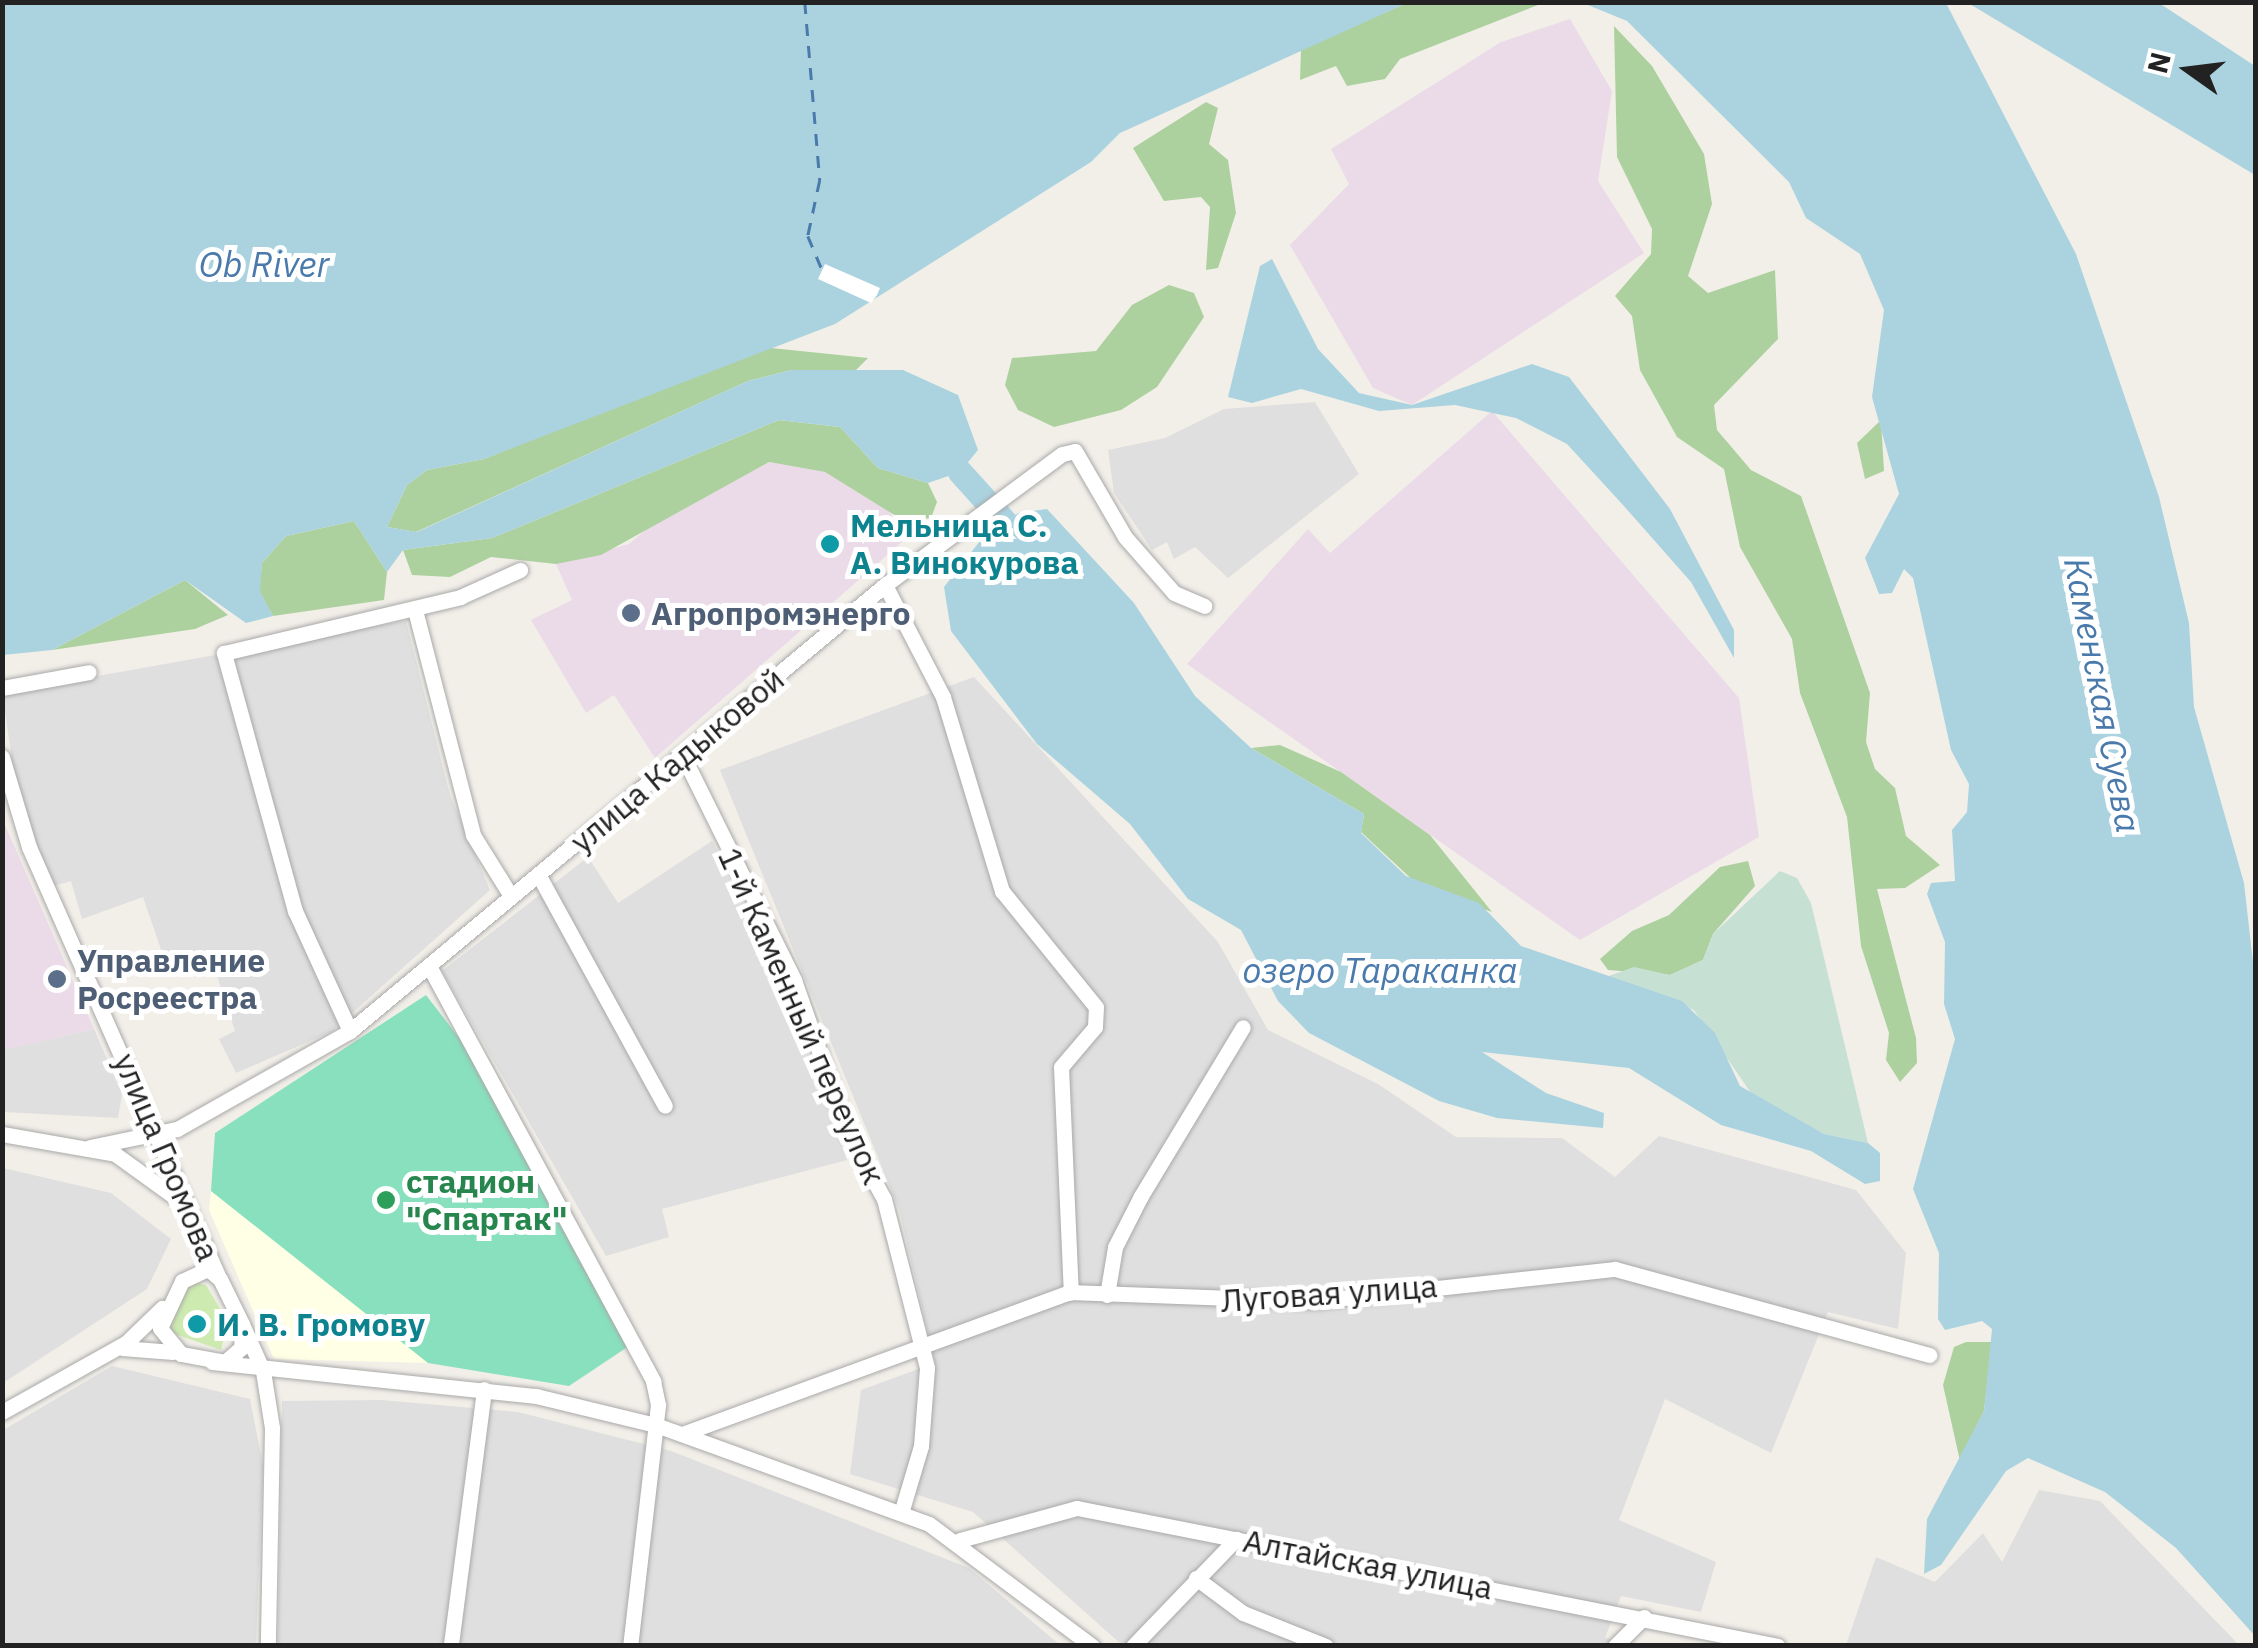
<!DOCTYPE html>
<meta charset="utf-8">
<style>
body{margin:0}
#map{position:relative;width:2258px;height:1648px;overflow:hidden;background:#f2efe9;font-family:"IBM Plex Sans",sans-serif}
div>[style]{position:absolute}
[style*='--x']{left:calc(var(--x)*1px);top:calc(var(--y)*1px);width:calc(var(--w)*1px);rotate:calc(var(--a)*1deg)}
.residential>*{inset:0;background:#e0dfdf}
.industrial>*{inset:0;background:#ebdbe8}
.education>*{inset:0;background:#ffffe5}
.grass>*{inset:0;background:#cdebb0}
.forest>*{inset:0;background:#add19e}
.wetland>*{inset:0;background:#c6e0d4}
.pitch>*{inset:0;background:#88e0be}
.water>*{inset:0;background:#aad3df}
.pier>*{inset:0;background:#fff}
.river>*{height:25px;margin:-12.5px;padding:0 12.5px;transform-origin:12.5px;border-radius:12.5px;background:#aad3df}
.ferry>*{height:2.5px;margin-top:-1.25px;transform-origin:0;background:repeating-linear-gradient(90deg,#4a7aab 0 12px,transparent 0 22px)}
.roads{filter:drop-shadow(0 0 2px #a9a9a9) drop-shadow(0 0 2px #a9a9a9)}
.minor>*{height:15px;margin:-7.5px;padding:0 7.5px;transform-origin:7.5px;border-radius:7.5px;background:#fff}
.dots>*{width:28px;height:28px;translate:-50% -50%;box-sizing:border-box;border:5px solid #fff;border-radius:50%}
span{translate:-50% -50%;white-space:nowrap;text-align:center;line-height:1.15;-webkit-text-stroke:10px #fff;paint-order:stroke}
.culture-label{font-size:32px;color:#0d838f;font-weight:700}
.left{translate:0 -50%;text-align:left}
.service-label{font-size:32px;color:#4e5e75;font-weight:700}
.street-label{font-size:32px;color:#222}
.leisure-label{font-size:32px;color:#27864d;font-weight:700}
.water-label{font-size:35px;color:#4a7aab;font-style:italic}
.frame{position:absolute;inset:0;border:5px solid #222;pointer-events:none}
.north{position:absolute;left:2138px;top:20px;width:100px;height:100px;-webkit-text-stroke:8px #fff;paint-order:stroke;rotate:284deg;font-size:28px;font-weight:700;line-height:40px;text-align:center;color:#222}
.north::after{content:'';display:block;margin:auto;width:35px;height:45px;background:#222;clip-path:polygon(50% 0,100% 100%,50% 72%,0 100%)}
</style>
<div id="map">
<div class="residential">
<i style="clip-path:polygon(1315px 402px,1359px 474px,1228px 578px,1195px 547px,1174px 559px,1167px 542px,1152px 550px,1114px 493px,1108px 450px,1165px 438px,1224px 409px)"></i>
<i style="clip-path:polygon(406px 621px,450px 795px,490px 890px,331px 1032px,236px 1073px,219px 1039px,235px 1031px,211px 957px,169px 973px,143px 897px,82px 919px,71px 881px,50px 887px,18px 798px,2px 693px)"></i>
<i style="clip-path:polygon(974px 677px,1218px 942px,1268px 1030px,1378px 1084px,1456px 1137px,1562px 1138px,1615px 1177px,1659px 1136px,1856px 1190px,1906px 1253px,1898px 1329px,1828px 1312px,1771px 1453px,1665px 1399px,1619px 1520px,1716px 1562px,1701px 1612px,1621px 1596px,1605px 1638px,1633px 1645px,1122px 1645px,973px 1512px,850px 1474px,861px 1390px,935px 1363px,899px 1209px,720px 770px)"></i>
<i style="clip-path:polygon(712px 841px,766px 937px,847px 1160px,662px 1209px,669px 1237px,606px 1256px,442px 971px,588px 857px,618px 903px)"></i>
<i style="clip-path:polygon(94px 1029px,122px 1094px,118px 1118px,3px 1112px,2px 1050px)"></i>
<i style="clip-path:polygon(3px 1168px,111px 1193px,171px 1239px,147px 1289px,3px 1383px)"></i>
<i style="clip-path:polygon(112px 1366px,250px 1399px,263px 1465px,256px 1645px,3px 1645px,3px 1430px)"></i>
<i style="clip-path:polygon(381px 1400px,518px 1412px,671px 1451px,969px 1568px,1060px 1645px,278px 1646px,282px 1401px)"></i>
<i style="clip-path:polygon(2039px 1490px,2100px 1501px,2239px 1645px,1846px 1645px,1876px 1557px,1935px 1582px,1983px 1533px,2002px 1562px)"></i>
</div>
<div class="industrial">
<i style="clip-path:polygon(1570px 19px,1612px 91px,1598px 181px,1644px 253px,1412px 405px,1373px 388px,1290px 245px,1349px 184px,1331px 149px,1501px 42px)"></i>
<i style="clip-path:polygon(1492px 411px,1739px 698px,1759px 837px,1580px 940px,1187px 664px,1308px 529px,1330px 553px)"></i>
<i style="clip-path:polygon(769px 462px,825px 472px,881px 502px,909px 536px,655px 758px,614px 695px,586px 713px,531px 620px,572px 600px,556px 564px,629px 544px,658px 519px)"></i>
<i style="clip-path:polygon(2px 818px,94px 1029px,3px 1050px,2px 1049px)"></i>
</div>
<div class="education">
<i style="clip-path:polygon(211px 1191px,327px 1279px,428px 1363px,274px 1359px,209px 1210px)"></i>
</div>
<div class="grass">
<i style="clip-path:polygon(192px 1282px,206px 1285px,228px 1322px,221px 1350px,169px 1332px,168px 1313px)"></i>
</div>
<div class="forest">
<i style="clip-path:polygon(1407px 3px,1538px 5px,1400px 59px,1385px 79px,1347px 86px,1336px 66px,1300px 80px,1301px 49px)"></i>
<i style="clip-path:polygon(1614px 26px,1652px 66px,1704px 154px,1712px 204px,1688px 276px,1708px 293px,1775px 270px,1778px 339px,1714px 405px,1717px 430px,1751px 470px,1801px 496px,1870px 693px,1866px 742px,1875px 769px,1895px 788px,1906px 836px,1940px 865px,1905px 888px,1877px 889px,1916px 1038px,1917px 1063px,1900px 1082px,1886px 1060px,1889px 1033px,1861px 946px,1847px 817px,1800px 693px,1792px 639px,1740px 547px,1724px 469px,1677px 437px,1640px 370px,1632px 316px,1615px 296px,1651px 254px,1652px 229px,1617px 157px)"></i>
<i style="clip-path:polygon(1206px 102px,1218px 108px,1209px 144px,1228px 160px,1236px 213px,1218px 268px,1206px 270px,1210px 207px,1201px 197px,1164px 201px,1133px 148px)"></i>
<i style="clip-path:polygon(1169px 285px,1194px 293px,1204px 317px,1157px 387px,1121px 410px,1054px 427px,1018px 410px,1005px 385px,1012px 358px,1096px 351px,1132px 305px)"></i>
<i style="clip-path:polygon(762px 347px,868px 358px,853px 373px,792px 370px,748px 381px,416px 532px,387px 527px,407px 485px,427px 470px,484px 459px)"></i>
<i style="clip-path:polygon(779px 420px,840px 427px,878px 468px,928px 483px,937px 502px,931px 518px,904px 521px,825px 472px,769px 462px,601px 555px,556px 564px,491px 557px,450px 577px,412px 575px,403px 550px,492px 538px)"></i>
<i style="clip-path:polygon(1881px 420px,1884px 471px,1865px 479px,1857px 443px)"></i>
<i style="clip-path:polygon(354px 521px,387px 572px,384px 600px,273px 616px,259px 591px,262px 563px,286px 536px)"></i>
<i style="clip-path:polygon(185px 580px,228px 615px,195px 629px,52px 650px)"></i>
<i style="clip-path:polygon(1280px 745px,1341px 772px,1430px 835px,1492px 912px,1418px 885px,1361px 832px,1364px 814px,1251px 748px)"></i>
<i style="clip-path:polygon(1748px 861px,1755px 886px,1713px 934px,1703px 960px,1670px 975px,1608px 970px,1600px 959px,1632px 931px,1669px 915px,1720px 867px)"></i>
<i style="clip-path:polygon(1966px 1342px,1992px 1342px,1984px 1411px,1960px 1461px,1943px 1385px,1954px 1347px)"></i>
</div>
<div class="wetland">
<i style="clip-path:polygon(1780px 871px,1797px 878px,1811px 903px,1868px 1143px,1824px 1134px,1753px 1096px,1694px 1010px,1606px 977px,1634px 967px,1670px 975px,1703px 960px,1713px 934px)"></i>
</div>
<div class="pitch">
<i style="clip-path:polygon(426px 995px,463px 1043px,629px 1346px,569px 1386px,428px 1363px,211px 1191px,215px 1133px)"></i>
</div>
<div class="water">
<i style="clip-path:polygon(3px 3px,1407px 3px,1120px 133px,1091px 162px,835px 324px,484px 459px,427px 470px,407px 485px,387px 527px,417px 532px,748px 381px,792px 370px,903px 370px,958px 395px,978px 450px,960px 472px,928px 483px,878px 468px,840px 427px,779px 420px,492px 538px,403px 550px,387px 572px,354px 521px,286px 536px,262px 563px,260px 591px,273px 616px,246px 623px,185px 580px,52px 650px,3px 655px)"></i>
<i style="clip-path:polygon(1583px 3px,1946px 3px,2076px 254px,2159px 497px,2189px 623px,2194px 707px,2244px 883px,2256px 989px,2255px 1636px,2176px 1548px,2105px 1492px,2028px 1458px,2006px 1471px,1941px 1565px,1924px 1574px,1927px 1519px,1984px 1411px,1992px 1329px,1982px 1321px,1945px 1330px,1938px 1319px,1939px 1253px,1913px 1189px,1955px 1039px,1944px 1004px,1945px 942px,1927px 894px,1931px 883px,1955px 881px,1952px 830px,1967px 812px,1969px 784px,1951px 750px,1913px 578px,1904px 569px,1892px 593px,1879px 594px,1865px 558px,1899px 494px,1872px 397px,1884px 310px,1860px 254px,1806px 218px,1789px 182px,1627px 21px)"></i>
<i style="clip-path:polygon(1968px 3px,2159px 3px,2255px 66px,2255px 175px)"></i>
<i style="clip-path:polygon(1272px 259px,1318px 349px,1359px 393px,1412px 405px,1532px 364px,1569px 377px,1670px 509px,1734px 630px,1734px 658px,1691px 582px,1623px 505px,1567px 444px,1516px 418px,1455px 405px,1379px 411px,1301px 389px,1252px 403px,1228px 397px,1260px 266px)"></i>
<i style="clip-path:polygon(1047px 509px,1134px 603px,1195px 696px,1251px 748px,1364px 814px,1361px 833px,1406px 876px,1479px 903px,1521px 946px,1682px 1001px,1715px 1033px,1740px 1086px,1824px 1134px,1868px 1143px,1880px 1153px,1880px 1181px,1865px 1184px,1811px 1151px,1721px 1125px,1629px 1068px,1482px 1052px,1546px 1093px,1604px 1113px,1603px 1128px,1497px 1118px,1439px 1101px,1309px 1033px,1278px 1001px,1241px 930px,1188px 899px,1130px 824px,1037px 744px,951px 631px,944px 587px,980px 541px,1018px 513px)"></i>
</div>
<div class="pier">
<i style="clip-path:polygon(825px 264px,880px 288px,877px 295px,871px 303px,818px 279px)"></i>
</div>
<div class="river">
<i style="--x:960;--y:472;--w:67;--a:48"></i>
</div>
<div class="ferry">
<i style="--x:805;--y:2;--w:179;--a:85.2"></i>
<i style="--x:820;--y:180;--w:57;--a:102.1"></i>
<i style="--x:808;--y:236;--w:41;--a:67.2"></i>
</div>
<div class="roads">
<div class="minor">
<i style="--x:885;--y:585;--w:126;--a:62.6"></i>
<i style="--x:943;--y:697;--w:203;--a:73.1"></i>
<i style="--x:1002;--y:891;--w:149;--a:51"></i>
<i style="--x:1096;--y:1007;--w:20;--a:93"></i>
<i style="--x:1095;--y:1027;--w:52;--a:130.4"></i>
<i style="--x:1061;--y:1067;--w:226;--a:87.5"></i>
<i style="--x:415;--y:610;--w:232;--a:75.5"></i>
<i style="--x:473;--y:835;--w:72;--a:58.1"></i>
<i style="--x:2;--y:688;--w:88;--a:-10.4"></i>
<i style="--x:2;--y:757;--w:94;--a:73.3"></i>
<i style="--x:29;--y:847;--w:468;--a:66.2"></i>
<i style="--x:684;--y:758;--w:248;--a:63.6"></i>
<i style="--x:794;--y:980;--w:162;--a:70.6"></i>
<i style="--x:848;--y:1133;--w:75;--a:61.4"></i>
<i style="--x:884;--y:1199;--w:174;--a:75.7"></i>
<i style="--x:927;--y:1368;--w:78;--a:94.4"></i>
<i style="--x:921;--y:1446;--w:70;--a:106.6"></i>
<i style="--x:538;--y:874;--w:264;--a:61.3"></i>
<i style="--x:429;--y:966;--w:472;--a:61.6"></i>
<i style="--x:653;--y:1381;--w:25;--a:78"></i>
<i style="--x:658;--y:1405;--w:243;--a:96.6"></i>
<i style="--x:350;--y:1031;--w:132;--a:-114.6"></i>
<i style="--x:295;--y:911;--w:268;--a:-105.4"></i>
<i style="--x:224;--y:653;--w:243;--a:-13.3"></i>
<i style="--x:460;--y:597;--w:66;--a:-24.2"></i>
<i style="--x:2;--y:1134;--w:115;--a:10"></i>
<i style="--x:115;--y:1154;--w:75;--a:35.8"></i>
<i style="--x:90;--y:1147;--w:89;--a:-11.7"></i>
<i style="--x:177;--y:1129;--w:199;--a:-29.5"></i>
<i style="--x:350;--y:1031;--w:697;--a:-39.82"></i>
<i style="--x:885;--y:585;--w:220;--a:-36.5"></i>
<i style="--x:1062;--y:454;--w:13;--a:-13"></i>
<i style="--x:1075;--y:451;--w:99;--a:59.8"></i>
<i style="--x:1125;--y:537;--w:74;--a:48.8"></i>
<i style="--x:1174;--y:593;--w:33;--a:23"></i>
<i style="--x:1107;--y:1295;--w:49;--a:-80.5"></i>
<i style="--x:1115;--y:1247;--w:57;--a:-63"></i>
<i style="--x:1141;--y:1196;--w:197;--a:-58.9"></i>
<i style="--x:242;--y:1324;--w:24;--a:92"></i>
<i style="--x:241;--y:1348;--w:21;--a:139"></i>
<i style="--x:225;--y:1362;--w:45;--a:-169.7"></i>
<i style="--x:181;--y:1354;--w:33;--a:-129"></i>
<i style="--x:160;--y:1328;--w:52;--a:-64.9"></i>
<i style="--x:182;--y:1281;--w:29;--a:-25"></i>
<i style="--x:208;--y:1269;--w:16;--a:40"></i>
<i style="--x:220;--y:1279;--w:50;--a:63.9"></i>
<i style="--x:242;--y:1324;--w:51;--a:65.9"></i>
<i style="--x:263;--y:1371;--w:58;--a:81"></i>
<i style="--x:272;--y:1428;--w:218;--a:91.1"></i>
<i style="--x:122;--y:1348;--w:51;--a:4.5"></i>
<i style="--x:212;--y:1362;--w:326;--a:6"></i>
<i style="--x:536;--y:1396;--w:123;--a:13.6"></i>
<i style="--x:656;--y:1425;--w:290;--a:19.9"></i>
<i style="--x:929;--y:1524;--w:204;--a:36.8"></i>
<i style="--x:2;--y:1412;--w:143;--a:-29.2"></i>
<i style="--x:127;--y:1342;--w:49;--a:-44.2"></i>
<i style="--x:682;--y:1434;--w:412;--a:-20.1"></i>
<i style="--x:1069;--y:1292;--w:246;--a:2.1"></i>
<i style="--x:1315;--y:1301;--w:302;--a:-6.1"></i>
<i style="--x:1615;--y:1269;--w:326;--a:15.3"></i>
<i style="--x:960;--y:1540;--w:121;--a:-15.3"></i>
<i style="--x:1077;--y:1508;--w:714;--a:11.14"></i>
<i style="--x:1196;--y:1578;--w:59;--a:36.7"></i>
<i style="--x:1243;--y:1613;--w:89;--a:21.7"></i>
<i style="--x:451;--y:1644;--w:257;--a:-82.6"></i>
<i style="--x:1133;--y:1646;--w:149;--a:-46.1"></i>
<i style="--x:1615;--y:1646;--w:41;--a:-45"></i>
</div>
</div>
<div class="dots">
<i style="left:830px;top:544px;background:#0f9aa8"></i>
<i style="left:631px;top:613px;background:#5c6f8a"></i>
<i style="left:57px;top:979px;background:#5c6f8a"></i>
<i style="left:386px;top:1200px;background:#2e9e5b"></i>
<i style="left:197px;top:1324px;background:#0f9aa8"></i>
</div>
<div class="culture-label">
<span class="left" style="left:850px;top:544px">Мельница С.<br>А. Винокурова</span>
<span class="left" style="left:217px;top:1324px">И. В. Громову</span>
</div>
<div class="service-label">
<span class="left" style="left:651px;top:613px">Агропромэнерго</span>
<span class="left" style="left:77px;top:979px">Управление<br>Росреестра</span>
</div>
<div class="street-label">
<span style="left:677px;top:760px;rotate:-40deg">улица Кадыковой</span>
<span style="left:802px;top:1016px;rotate:66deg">1-й Каменный переулок</span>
<span style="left:167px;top:1157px;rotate:67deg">улица Громова</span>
<span style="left:1329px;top:1293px;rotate:-4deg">Луговая улица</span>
<span style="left:1368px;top:1564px;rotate:11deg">Алтайская улица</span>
</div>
<div class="leisure-label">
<span class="left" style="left:406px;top:1200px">стадион<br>"Спартак"</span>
</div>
<div class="water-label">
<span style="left:264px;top:264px">Ob River</span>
<span style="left:2103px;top:695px;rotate:79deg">Каменская Суева</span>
<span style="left:1380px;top:970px">озеро Тараканка</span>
</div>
<div class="frame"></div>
<div class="north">N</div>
</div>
